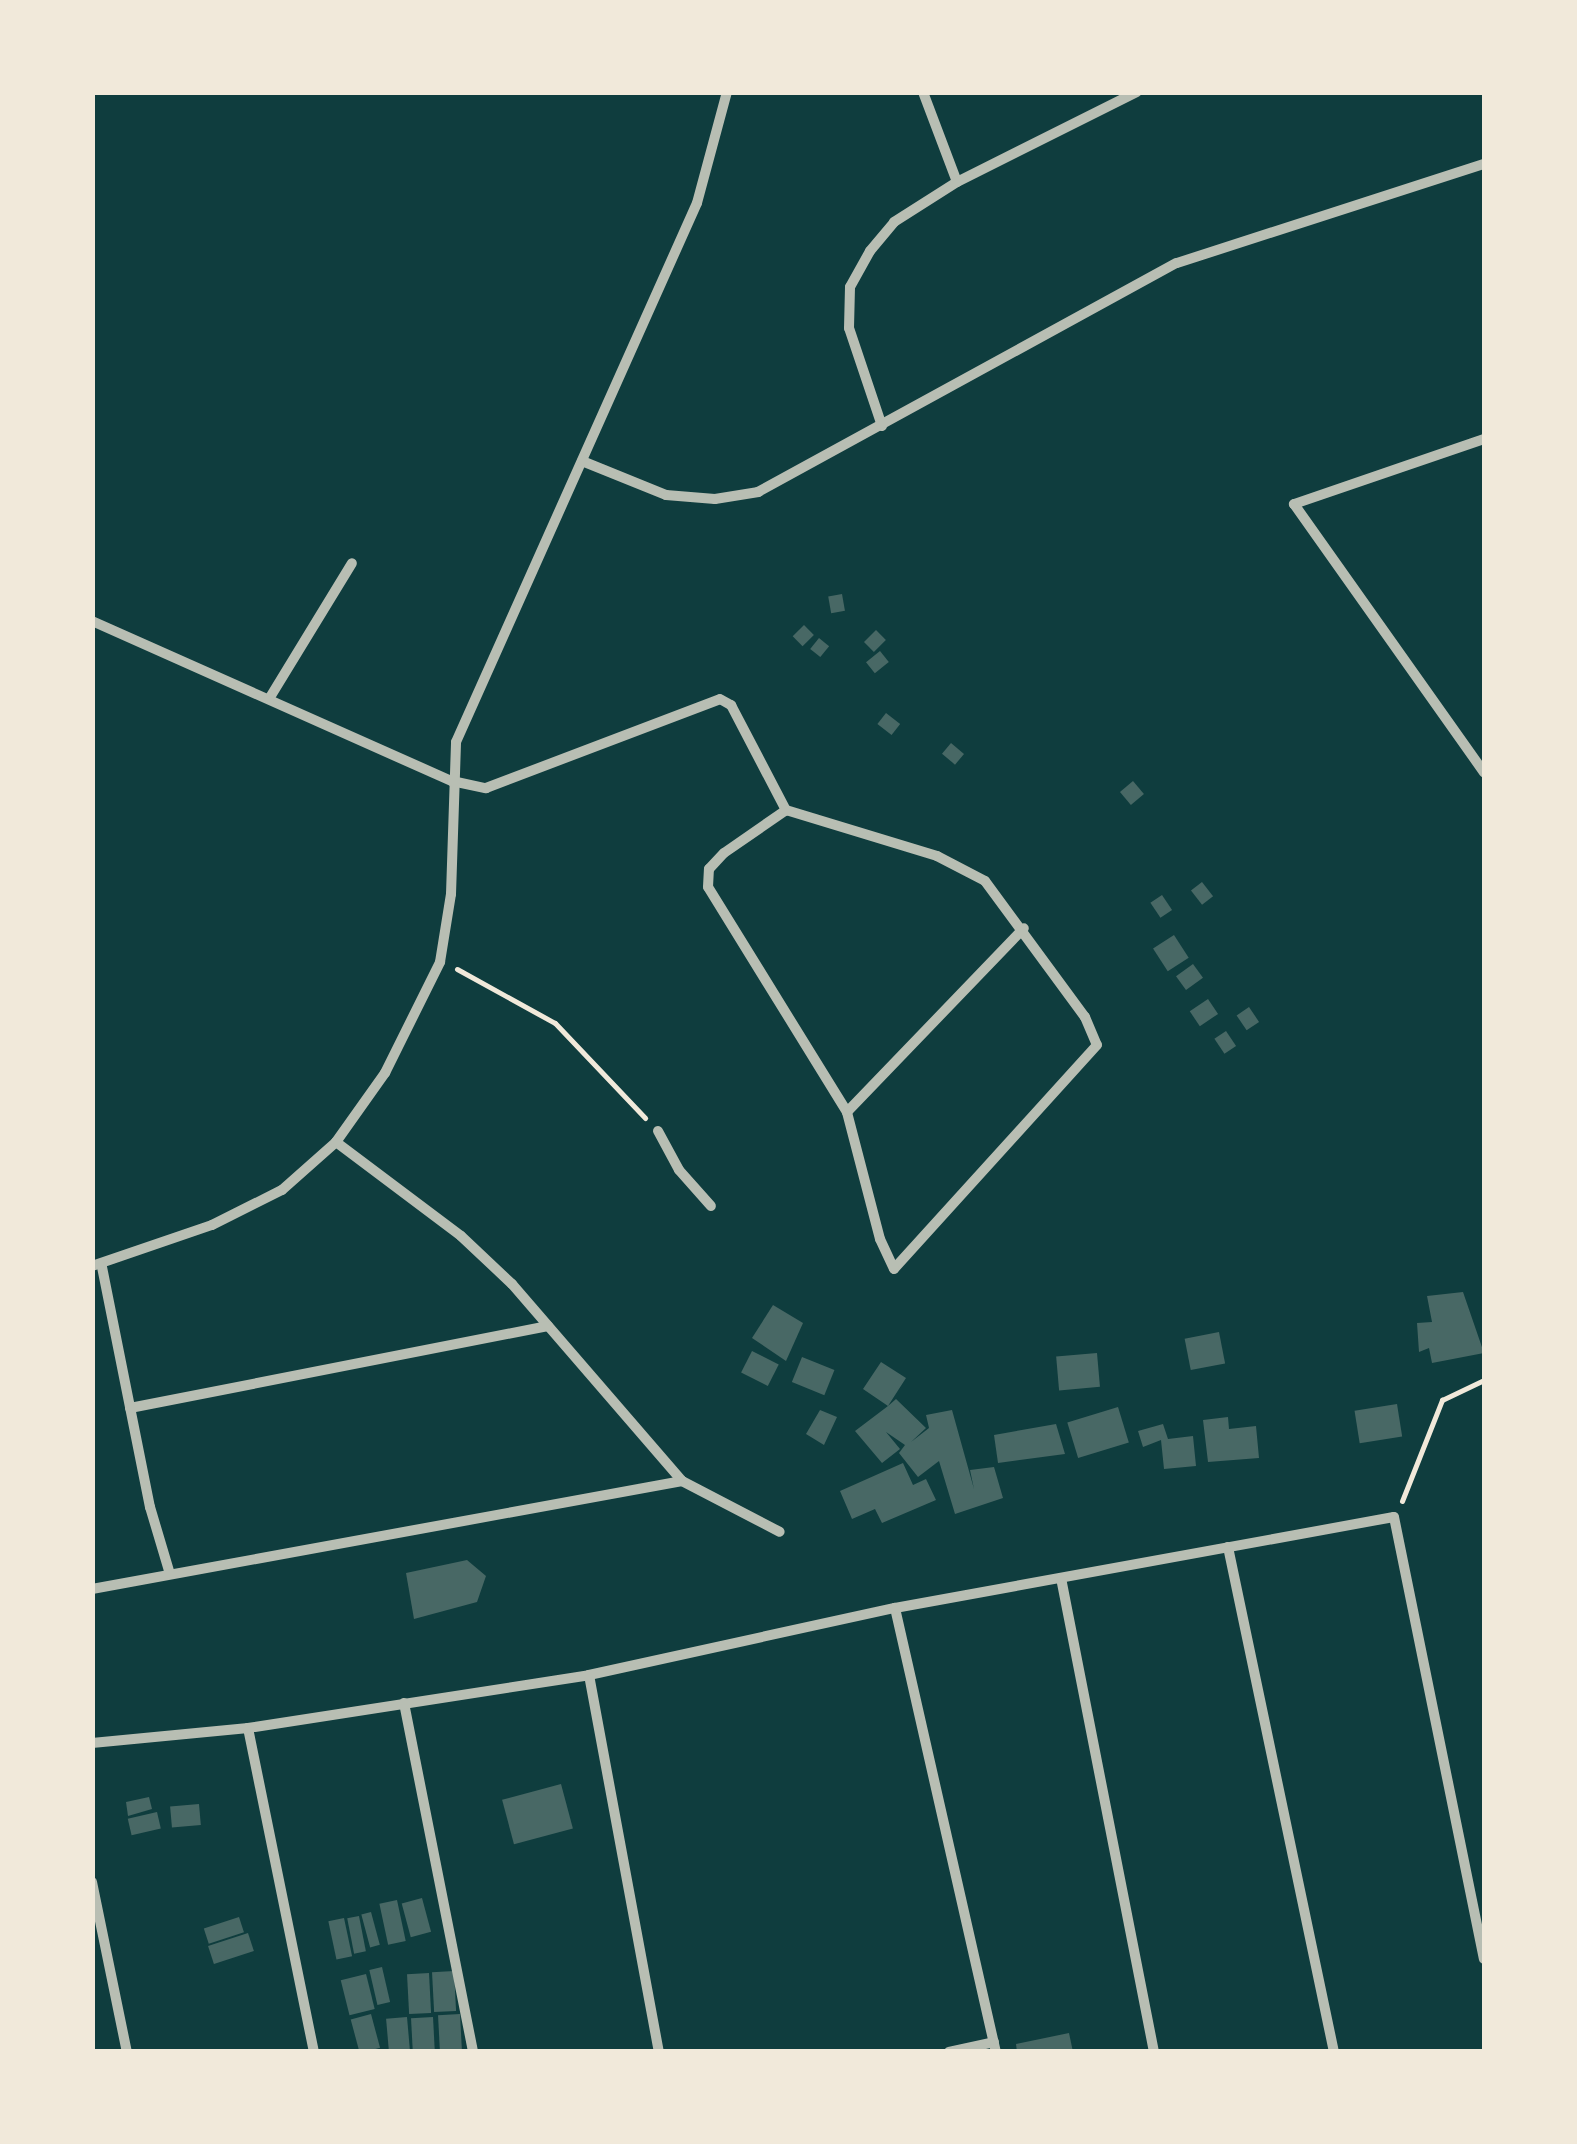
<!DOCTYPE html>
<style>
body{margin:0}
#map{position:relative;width:1577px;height:2144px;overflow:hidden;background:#0f3d3e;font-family:"PT Sans",sans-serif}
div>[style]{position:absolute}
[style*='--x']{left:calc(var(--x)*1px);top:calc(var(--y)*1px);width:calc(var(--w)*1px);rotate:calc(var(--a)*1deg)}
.building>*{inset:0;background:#486865;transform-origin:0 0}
.path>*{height:5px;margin:-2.5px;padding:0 2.5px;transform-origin:2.5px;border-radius:2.5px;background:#f1e9da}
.minor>*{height:10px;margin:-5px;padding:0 5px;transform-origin:5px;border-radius:5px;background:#b8beb3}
span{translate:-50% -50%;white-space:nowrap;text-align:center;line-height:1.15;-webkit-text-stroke:10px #f1e9da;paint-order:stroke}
.frame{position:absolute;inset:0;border:95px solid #f1e9da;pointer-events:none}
</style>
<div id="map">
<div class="building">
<i style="left:842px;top:594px;width:17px;height:14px;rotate:80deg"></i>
<i style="left:804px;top:625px;width:14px;height:16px;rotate:45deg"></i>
<i style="left:876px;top:630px;width:14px;height:17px;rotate:45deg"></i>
<i style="left:819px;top:638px;width:13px;height:14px;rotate:39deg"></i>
<i style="left:880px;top:651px;width:14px;height:18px;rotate:51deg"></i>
<i style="left:886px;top:713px;width:18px;height:14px;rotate:38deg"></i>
<i style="left:951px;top:743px;width:17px;height:14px;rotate:40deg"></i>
<i style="left:1133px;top:781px;width:17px;height:17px;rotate:50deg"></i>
<i style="left:1202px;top:882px;width:18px;height:14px;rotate:52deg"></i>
<i style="left:1162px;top:895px;width:18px;height:14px;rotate:56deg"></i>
<i style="left:1174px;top:935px;width:27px;height:25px;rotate:57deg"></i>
<i style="left:1193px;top:964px;width:17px;height:21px;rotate:54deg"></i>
<i style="left:1208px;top:999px;width:18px;height:22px;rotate:56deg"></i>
<i style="left:1249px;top:1007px;width:18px;height:15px;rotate:56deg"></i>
<i style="left:1226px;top:1031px;width:18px;height:14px;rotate:56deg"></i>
<i style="clip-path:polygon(1463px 1292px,1484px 1353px,1432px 1363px,1429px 1348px,1419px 1352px,1417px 1323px,1432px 1322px,1427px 1296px)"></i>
<i style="clip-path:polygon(773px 1305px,803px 1323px,786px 1361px,752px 1338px)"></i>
<i style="left:1219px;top:1332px;width:32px;height:35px;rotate:79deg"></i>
<i style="left:752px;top:1351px;width:30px;height:24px;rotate:27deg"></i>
<i style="left:1097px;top:1353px;width:34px;height:41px;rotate:85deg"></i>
<i style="left:802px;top:1357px;width:35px;height:27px;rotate:22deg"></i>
<i style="clip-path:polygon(881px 1362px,906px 1378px,888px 1406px,896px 1399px,926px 1428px,911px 1442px,929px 1428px,926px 1415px,952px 1410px,974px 1489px,970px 1470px,994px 1467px,1003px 1498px,955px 1514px,939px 1461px,918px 1477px,899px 1453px,905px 1445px,886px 1432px,900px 1449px,882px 1463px,855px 1431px,888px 1406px,863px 1389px)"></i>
<i style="left:1397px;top:1404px;width:33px;height:43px;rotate:81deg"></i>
<i style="left:1118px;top:1407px;width:37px;height:53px;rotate:73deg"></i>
<i style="clip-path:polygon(820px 1410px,837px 1417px,824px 1445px,806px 1434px)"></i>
<i style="clip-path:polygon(1228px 1417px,1229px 1429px,1256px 1426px,1259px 1458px,1208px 1462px,1203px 1420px)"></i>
<i style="clip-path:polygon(1056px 1424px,1065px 1454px,998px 1463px,994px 1435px)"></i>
<i style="clip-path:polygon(1163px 1424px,1168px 1439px,1193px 1436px,1196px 1466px,1164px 1469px,1161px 1440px,1143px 1447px,1138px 1431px)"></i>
<i style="clip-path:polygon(903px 1463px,913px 1485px,926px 1479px,936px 1500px,882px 1523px,875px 1509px,852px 1519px,840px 1491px)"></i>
<i style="clip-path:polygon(467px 1560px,486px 1576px,477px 1602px,414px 1619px,406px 1573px)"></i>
<i style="left:561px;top:1784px;width:46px;height:61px;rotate:75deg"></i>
<i style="clip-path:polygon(149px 1797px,152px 1809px,128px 1816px,126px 1802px)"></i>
<i style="left:199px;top:1804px;width:21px;height:29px;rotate:85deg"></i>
<i style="left:157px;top:1812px;width:17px;height:30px;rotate:77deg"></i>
<i style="left:422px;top:1898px;width:35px;height:21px;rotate:75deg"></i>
<i style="left:397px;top:1900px;width:42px;height:18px;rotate:78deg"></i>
<i style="left:371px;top:1912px;width:34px;height:10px;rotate:75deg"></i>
<i style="left:359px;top:1916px;width:36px;height:12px;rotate:79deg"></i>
<i style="left:239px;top:1917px;width:16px;height:37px;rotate:72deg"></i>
<i style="left:344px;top:1918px;width:39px;height:16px;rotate:78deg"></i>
<i style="left:248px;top:1933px;width:19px;height:42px;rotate:72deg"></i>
<i style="left:382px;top:1967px;width:36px;height:13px;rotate:77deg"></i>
<i style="left:454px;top:1971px;width:40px;height:22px;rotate:87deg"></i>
<i style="left:429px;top:1973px;width:40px;height:22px;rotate:87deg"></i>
<i style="left:366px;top:1974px;width:36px;height:26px;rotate:76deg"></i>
<i style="left:371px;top:2014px;width:35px;height:21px;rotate:75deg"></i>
<i style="left:460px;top:2014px;width:38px;height:22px;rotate:87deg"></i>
<i style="left:407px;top:2017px;width:35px;height:21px;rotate:85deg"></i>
<i style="left:433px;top:2017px;width:35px;height:22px;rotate:87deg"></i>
<i style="clip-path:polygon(1069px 2033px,1073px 2052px,1017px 2052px,1016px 2044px)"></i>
</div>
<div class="path">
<i style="--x:457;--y:969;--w:112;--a:28.9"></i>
<i style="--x:555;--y:1023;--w:131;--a:46.5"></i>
<i style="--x:1402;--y:1501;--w:109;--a:-68.4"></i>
<i style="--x:1442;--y:1400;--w:47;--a:-25.5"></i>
</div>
<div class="minor">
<i style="--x:923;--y:92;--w:96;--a:69.3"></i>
<i style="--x:882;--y:426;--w:103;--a:-108.6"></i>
<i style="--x:849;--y:328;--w:41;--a:-88.6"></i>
<i style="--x:850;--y:287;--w:41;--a:-60.9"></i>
<i style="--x:870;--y:251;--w:38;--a:-50"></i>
<i style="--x:894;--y:222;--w:75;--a:-32.4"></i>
<i style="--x:957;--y:182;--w:201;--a:-26.6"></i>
<i style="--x:1484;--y:439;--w:201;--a:161.1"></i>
<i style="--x:1294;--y:504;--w:329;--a:54.7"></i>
<i style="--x:582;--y:461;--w:91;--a:22"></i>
<i style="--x:666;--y:495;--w:49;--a:4.7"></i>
<i style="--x:715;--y:499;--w:44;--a:-9.2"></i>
<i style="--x:758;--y:492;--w:477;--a:-28.7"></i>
<i style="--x:1177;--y:263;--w:323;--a:-17.9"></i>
<i style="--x:92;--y:621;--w:394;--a:24"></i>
<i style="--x:452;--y:781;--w:35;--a:12"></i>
<i style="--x:486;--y:788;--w:250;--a:-20.8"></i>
<i style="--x:720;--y:699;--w:13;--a:29"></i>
<i style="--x:731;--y:705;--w:119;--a:62.4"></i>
<i style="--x:786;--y:810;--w:158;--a:16.9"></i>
<i style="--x:937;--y:856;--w:54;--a:27.5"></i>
<i style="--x:985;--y:881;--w:169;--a:53.7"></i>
<i style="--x:1085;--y:1017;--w:30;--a:67"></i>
<i style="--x:1097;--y:1045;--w:302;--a:132.2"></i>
<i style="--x:894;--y:1269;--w:33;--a:-115"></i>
<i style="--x:880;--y:1239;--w:131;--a:-104.6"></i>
<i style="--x:847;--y:1112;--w:264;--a:-121.7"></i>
<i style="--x:708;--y:887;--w:18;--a:-87"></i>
<i style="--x:709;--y:869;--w:22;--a:-47"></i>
<i style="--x:724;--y:853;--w:75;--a:-34.7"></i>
<i style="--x:269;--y:699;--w:159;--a:-58.6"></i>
<i style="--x:847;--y:1112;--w:255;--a:-46.1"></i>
<i style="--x:658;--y:1131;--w:44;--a:61.7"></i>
<i style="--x:679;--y:1170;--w:48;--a:48.4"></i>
<i style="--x:336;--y:1142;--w:156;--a:36.9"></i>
<i style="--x:461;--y:1236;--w:70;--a:43.3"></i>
<i style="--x:512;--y:1284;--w:260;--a:49.2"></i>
<i style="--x:682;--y:1481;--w:110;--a:27.5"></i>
<i style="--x:92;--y:1266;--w:127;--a:-18.9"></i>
<i style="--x:212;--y:1225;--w:78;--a:-26.6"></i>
<i style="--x:282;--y:1190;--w:72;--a:-41.6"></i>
<i style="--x:336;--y:1142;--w:85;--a:-54.6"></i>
<i style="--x:385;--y:1073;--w:124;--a:-63.6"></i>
<i style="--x:440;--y:962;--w:69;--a:-80.8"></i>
<i style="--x:451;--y:894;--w:152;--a:-88.1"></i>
<i style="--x:456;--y:742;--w:590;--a:-65.91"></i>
<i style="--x:697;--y:203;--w:115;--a:-74.9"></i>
<i style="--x:102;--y:1267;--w:245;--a:78.7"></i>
<i style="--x:150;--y:1507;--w:70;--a:73.4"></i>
<i style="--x:130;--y:1408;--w:426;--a:-11.1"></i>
<i style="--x:1228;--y:1547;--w:516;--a:78.15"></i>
<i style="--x:1061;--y:1578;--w:483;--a:78.9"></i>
<i style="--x:92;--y:1589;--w:600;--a:-10.37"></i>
<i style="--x:895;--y:1608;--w:455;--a:77.2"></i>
<i style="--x:589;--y:1675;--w:383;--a:79.5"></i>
<i style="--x:404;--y:1703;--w:356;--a:78.8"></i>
<i style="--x:248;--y:1728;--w:331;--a:78.5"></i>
<i style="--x:92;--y:1743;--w:157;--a:-5.5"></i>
<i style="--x:248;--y:1728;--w:345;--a:-8.8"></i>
<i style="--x:589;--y:1675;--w:313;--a:-12.4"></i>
<i style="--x:895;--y:1608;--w:507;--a:-10.34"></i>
<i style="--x:1394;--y:1517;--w:451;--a:78.5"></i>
<i style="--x:92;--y:1882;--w:174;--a:78.4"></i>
<i style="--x:949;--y:2052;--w:46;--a:-12.5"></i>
</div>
<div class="frame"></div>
</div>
